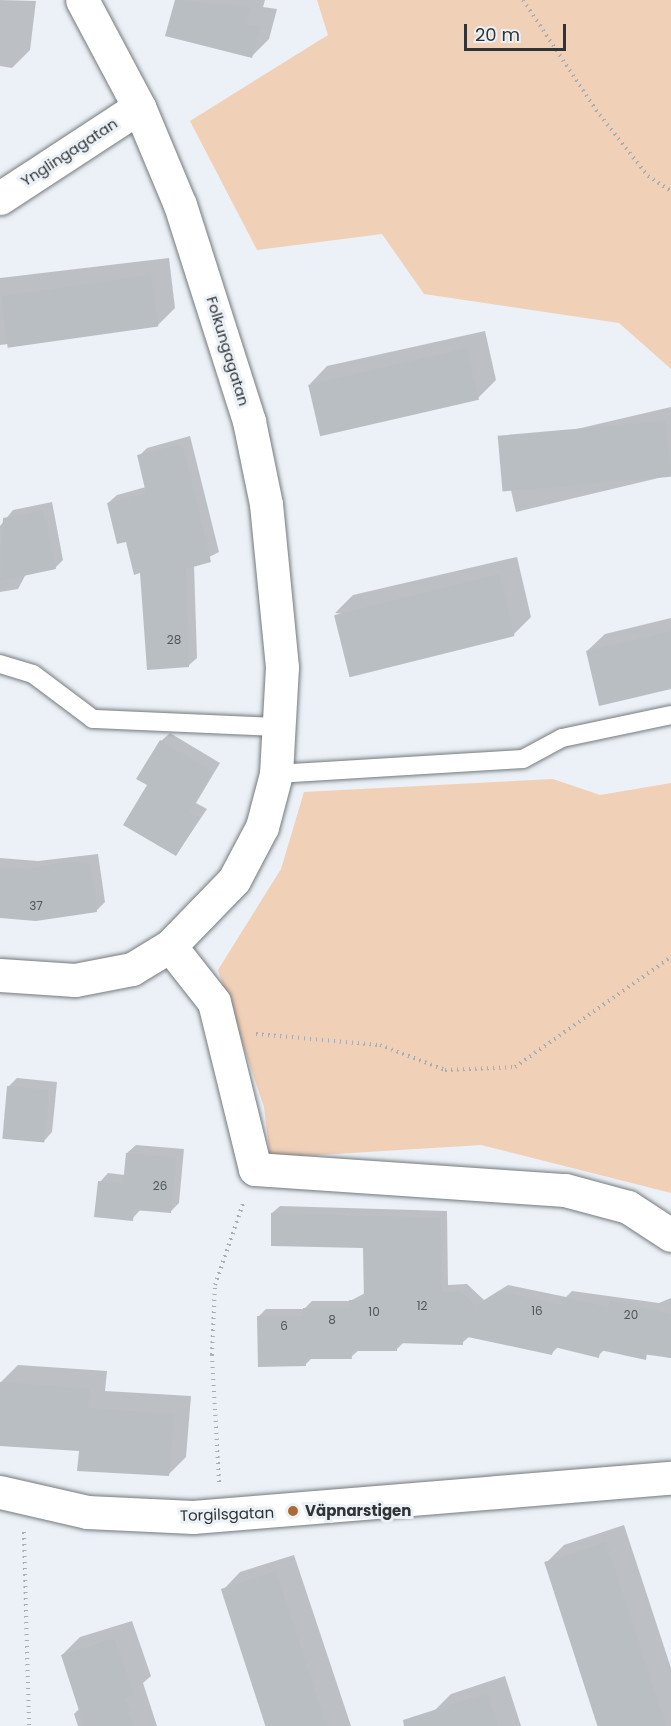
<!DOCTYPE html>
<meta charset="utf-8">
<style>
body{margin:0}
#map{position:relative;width:671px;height:1726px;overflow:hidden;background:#ebf1f6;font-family:Poppins,sans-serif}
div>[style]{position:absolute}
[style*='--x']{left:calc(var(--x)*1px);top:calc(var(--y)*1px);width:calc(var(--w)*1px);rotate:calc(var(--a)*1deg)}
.green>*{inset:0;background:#f1d0b8}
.shadow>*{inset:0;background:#0003}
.building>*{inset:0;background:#b9bec3;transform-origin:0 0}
.path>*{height:4px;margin-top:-2px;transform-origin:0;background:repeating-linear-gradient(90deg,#a8adb1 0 1.5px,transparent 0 6px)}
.roads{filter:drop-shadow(0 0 2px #757a7e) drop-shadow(0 0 2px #757a7e)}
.lane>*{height:18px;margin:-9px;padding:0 9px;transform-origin:9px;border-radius:9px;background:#fff}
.street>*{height:33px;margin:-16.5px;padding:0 16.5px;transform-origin:16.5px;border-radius:16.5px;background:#fff}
.dots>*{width:16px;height:16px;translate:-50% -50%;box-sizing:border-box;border:3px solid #ebf1f6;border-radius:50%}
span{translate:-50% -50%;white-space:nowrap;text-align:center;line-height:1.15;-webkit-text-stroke:6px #ebf1f6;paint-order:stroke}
.number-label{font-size:12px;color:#535659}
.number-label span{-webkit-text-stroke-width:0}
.street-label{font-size:15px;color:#313436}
.poi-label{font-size:15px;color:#313436;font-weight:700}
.left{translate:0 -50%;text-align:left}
.scale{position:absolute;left:464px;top:24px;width:102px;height:27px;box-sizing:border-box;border:3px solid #313436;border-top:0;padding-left:8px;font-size:18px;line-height:21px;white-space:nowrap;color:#313436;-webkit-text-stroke:4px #ebf1f6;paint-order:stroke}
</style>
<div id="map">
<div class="green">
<i style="clip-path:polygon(317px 0,671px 0,671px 369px,619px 323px,424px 294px,382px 234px,257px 250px,190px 121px,328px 35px)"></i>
<i style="clip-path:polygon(553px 779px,600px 795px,671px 783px,671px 1193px,481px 1145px,270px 1158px,264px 1107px,218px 970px,281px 869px,304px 792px)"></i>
</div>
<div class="shadow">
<i style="clip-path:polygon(0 0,36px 1px,30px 50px,12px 68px,0 66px)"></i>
<i style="clip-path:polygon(176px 0,265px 0,263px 7px,277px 9px,269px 39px,251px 57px,167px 35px)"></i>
<i style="clip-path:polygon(169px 258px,175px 308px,157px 326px,0 345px,0 278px)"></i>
<i style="clip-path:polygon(485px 331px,496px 380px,478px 398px,310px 384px,327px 366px)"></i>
<i style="clip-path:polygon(671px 407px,671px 475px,516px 512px,504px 460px,521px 442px)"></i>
<i style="clip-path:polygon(190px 436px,219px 552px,194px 565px,197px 658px,188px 666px,108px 503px,117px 495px,146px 487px,139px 456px,147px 448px)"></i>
<i style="clip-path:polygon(52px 502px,63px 560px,55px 568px,26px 574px,18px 589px,0 592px,0 526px,13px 510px)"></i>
<i style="clip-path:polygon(517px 557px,531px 617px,513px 635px,335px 613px,353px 595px)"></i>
<i style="clip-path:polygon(671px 618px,671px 687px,587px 651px,605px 634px)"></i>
<i style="clip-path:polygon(170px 733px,220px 763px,196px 803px,207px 809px,176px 855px,161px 741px)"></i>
<i style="clip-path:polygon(98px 854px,105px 902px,96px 911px,0 916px,0 858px,38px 861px)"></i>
<i style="clip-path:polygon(17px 1078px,57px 1082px,52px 1132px,44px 1141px,8px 1087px)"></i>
<i style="clip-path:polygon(136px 1145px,184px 1149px,179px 1203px,170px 1212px,141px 1209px,132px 1219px,100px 1182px,108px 1173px,125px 1175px,127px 1153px)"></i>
<i style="clip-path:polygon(280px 1206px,447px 1211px,448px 1285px,467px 1284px,484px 1300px,508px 1285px,566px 1297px,572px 1291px,659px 1303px,671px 1298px,671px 1358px,605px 1349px,598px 1356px,558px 1347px,552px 1353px,470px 1336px,462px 1343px,404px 1342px,397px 1349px,359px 1350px,351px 1357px,313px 1357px,305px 1365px,259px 1316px,266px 1309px,304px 1309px,312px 1301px,350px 1301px,365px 1293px,365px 1246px,272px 1213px)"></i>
<i style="clip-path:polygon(18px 1365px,107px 1371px,105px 1391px,191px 1396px,186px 1457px,168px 1475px,81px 1450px,0 1444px,0 1383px)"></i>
<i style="clip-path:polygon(624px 1525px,671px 1668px,671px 1726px,599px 1726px,546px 1563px,564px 1545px)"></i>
<i style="clip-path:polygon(294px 1555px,351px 1726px,267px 1726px,223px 1590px,240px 1572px)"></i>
<i style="clip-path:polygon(132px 1621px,151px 1676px,143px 1683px,157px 1726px,78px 1726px,74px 1714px,80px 1708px,62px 1655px,80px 1637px)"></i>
<i style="clip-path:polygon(505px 1676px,521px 1726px,438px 1726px,433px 1712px,451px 1694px)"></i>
</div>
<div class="building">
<i style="clip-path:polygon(175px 0,251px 6px,246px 24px,261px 27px,252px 58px,165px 36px)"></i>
<i style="left:151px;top:275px;width:52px;height:152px;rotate:82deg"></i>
<i style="left:467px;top:348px;width:53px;height:163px;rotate:77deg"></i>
<i style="left:666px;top:421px;width:56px;height:169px;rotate:85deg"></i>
<i style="clip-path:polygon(182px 444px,211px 562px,186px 569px,189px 667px,147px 670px,140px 573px,134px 575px,126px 542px,117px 544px,107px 503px,146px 493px,137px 455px)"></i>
<i style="clip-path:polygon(43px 510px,56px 569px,0 581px,3px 518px)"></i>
<i style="left:499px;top:574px;width:64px;height:170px;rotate:76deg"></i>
<i style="clip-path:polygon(671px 631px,671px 689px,599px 706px,586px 651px)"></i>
<i style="clip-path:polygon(160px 740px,213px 772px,189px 812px,200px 818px,176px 856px,123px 825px,147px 785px,136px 779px)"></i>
<i style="clip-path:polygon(65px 862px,90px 862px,97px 912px,36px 921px,0 918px,0 867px,28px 869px)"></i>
<i style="left:7px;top:1086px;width:42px;height:53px;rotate:5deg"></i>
<i style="clip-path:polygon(126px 1153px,176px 1157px,171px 1213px,134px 1210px,133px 1221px,94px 1217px,98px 1181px,123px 1184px)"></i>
<i style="clip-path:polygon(271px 1213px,440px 1218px,442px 1292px,460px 1291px,476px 1306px,499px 1291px,562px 1305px,563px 1297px,608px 1307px,610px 1300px,671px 1314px,671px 1358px,647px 1353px,646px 1360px,600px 1350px,599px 1358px,554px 1347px,552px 1355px,463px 1336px,463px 1345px,397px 1343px,397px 1351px,351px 1351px,352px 1359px,305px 1359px,306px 1366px,258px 1367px,257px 1316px,303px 1316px,303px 1308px,349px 1308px,349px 1300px,364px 1300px,363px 1248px,271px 1246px)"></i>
<i style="clip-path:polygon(0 1382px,90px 1389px,88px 1408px,174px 1414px,169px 1476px,77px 1471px,79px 1451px,0 1446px)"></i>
<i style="left:606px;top:1542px;width:194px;height:65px;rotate:72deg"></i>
<i style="left:276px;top:1571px;width:163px;height:58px;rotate:72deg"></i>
<i style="clip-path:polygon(114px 1638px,134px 1695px,125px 1698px,134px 1726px,84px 1726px,61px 1655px)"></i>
<i style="clip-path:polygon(487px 1693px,498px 1726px,404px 1726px,403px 1720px)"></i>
</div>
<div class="path">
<i style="--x:523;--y:0;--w:132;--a:56.4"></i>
<i style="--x:596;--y:110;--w:84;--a:51.8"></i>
<i style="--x:648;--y:176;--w:27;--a:33"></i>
<i style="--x:256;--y:1034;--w:124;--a:5.1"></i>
<i style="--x:380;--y:1045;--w:70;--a:21"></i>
<i style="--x:445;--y:1070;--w:70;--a:-2.5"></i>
<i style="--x:515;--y:1067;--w:191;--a:-35.2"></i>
<i style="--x:219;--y:1482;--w:127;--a:-93.2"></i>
<i style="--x:212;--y:1355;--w:70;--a:-87.5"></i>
<i style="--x:215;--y:1285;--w:89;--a:-71"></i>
<i style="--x:24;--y:1532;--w:194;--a:88.5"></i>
</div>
<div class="roads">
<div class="lane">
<i style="--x:0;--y:664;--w:34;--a:17"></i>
<i style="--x:33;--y:674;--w:75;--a:36.9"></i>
<i style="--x:93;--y:719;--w:186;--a:2.5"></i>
<i style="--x:276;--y:774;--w:247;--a:-3.5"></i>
<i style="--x:523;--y:759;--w:44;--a:-28.3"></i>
<i style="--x:562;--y:738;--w:111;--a:-11.9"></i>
</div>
<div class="street">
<i style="--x:0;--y:198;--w:166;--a:-33.2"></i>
<i style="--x:170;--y:946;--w:71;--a:51.8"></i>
<i style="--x:214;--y:1002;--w:172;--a:76.2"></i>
<i style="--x:255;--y:1169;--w:311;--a:3.9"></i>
<i style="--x:565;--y:1190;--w:65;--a:15.1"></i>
<i style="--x:628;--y:1207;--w:51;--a:33.1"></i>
<i style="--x:0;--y:975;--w:75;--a:3.8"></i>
<i style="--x:75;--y:980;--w:58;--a:-10.9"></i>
<i style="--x:132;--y:969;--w:44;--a:-31.2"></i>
<i style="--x:170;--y:946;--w:92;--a:-45.9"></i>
<i style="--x:234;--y:880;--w:60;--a:-62.2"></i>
<i style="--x:262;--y:827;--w:55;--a:-75.2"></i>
<i style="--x:276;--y:774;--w:107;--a:-86.8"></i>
<i style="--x:282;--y:667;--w:164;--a:-95.6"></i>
<i style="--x:266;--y:504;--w:85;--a:-101.6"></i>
<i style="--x:249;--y:421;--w:227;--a:-107.7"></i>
<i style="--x:180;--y:205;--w:106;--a:-112.7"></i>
<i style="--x:139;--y:107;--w:121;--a:-118"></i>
<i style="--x:0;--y:1492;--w:89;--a:12.9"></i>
<i style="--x:87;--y:1512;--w:106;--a:2.7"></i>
<i style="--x:193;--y:1517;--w:480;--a:-4.7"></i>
</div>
</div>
<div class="dots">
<i style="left:293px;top:1511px;background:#ac6b35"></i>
</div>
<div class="number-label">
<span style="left:174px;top:640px">28</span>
<span style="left:36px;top:906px">37</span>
<span style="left:160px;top:1186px">26</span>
<span style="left:422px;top:1306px">12</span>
<span style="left:537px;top:1311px">16</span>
<span style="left:374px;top:1312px">10</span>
<span style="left:631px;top:1315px">20</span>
<span style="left:332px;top:1320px">8</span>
<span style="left:284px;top:1326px">6</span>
</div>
<div class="street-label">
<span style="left:69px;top:152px;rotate:-33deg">Ynglingagatan</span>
<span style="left:228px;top:351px;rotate:73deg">Folkungagatan</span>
<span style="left:227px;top:1514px;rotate:-2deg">Torgilsgatan</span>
</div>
<div class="poi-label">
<span class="left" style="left:305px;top:1511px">Väpnarstigen</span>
</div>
<div class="scale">20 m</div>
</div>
